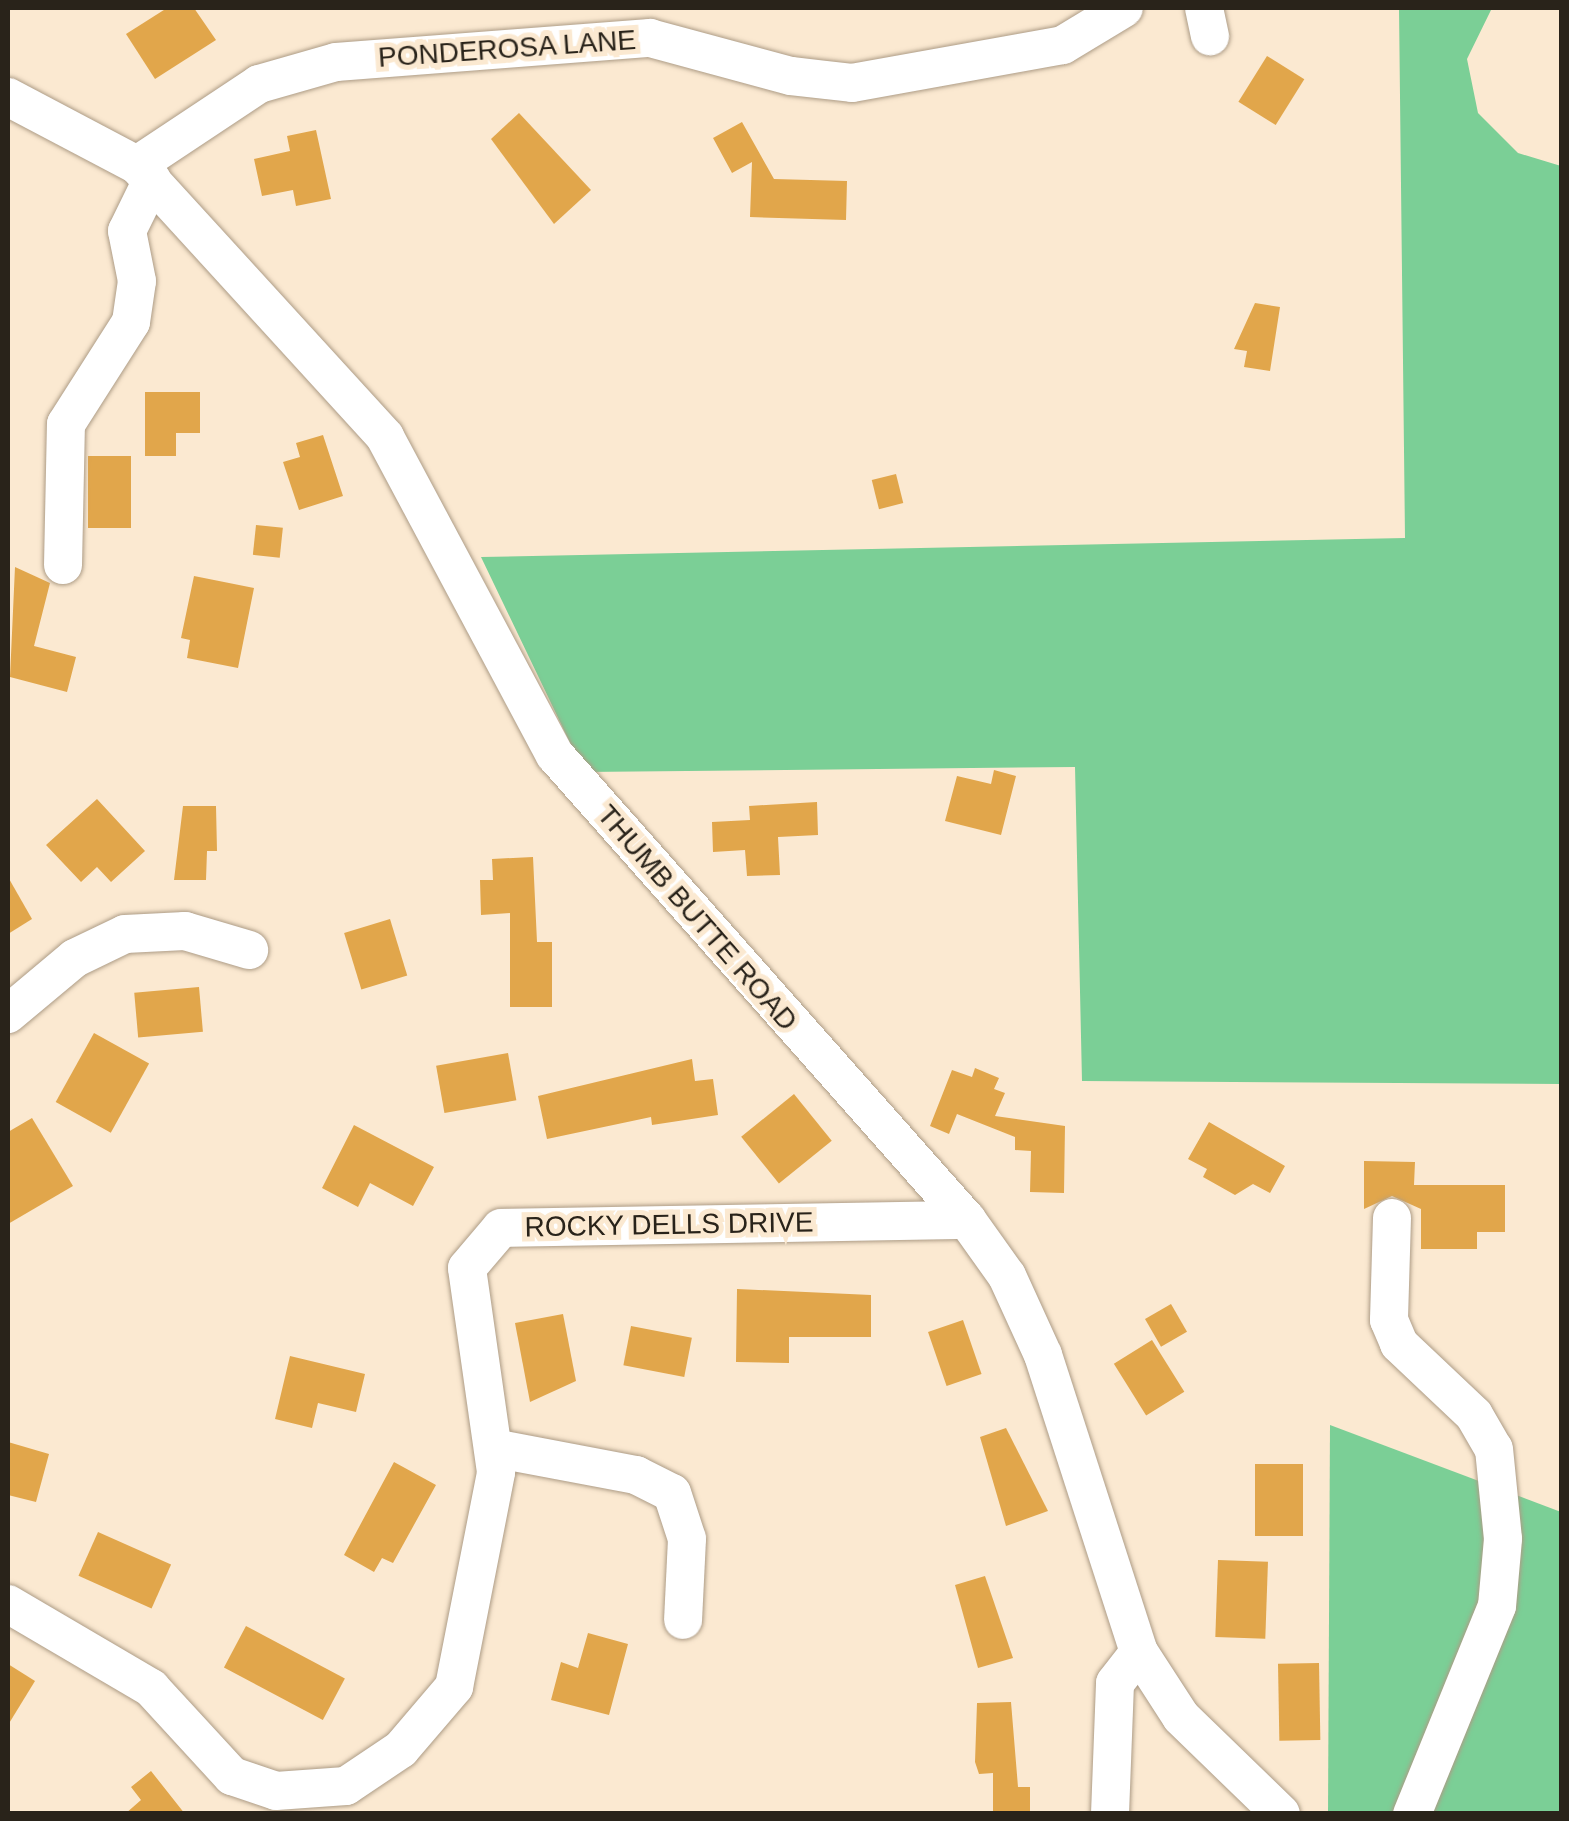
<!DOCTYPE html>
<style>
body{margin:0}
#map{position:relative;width:1569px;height:1821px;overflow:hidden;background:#fbe9d1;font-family:Helvetica,sans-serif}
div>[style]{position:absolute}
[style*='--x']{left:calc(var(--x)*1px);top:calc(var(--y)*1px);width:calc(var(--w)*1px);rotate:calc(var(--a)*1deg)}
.green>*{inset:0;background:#7bcf96}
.building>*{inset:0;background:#e1a64b;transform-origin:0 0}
.roads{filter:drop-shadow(0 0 2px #ad9c86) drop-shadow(0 0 2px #ad9c86)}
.minor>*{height:38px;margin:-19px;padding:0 19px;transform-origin:19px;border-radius:19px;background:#fff}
span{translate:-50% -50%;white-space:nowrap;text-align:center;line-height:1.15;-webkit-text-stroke:10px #fbe9d1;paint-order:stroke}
.street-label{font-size:28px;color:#29231a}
.frame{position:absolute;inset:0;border:10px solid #29231a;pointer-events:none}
</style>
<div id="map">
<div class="green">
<i style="clip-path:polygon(1399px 8px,1492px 8px,1467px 59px,1478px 113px,1518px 153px,1561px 166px,1561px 1084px,1082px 1081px,1075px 767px,584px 772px,481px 557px,1405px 538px)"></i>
<i style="clip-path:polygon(1330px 1425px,1561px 1512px,1562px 1813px,1328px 1814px)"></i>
</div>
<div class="building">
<i style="clip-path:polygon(167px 8px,194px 8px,216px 40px,155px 79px,126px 34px)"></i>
<i style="left:1267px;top:56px;width:44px;height:54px;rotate:32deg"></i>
<i style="clip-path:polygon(519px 113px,591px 190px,554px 224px,491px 139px)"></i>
<i style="clip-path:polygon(742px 122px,774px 179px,847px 181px,846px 220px,750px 217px,752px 162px,732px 173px,713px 138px)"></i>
<i style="clip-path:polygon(316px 130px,331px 199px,296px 206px,293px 190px,262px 196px,254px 159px,290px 151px,287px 136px)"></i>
<i style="clip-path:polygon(1255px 303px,1280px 307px,1270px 371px,1244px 367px,1247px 351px,1234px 349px)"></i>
<i style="clip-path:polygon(145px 392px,200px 392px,200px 433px,176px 433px,176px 456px,145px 456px)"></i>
<i style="clip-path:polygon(323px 435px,343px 496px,299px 510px,283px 462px,300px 457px,296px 443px)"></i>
<i style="left:88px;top:456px;width:43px;height:72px"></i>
<i style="left:896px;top:474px;width:30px;height:25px;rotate:76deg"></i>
<i style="left:256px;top:525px;width:27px;height:30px;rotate:6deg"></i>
<i style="clip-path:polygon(15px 567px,50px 583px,34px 646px,76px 657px,67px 692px,10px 677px)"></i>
<i style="clip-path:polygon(194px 576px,254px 588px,238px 668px,187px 658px,190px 640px,181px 638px)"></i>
<i style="clip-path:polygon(994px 770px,1016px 776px,1001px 835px,945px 821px,957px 776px,991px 784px)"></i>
<i style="clip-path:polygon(97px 799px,145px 851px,111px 882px,97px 867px,81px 882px,46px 845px)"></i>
<i style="clip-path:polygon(817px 802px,818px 835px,778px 837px,780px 875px,747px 876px,745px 850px,713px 852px,712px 822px,750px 820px,749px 806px)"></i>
<i style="clip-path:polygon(183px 806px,216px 806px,217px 851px,207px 851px,206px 880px,174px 880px)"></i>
<i style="clip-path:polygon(533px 857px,537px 942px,552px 942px,552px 1007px,510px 1007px,510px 913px,481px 915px,480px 880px,493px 880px,492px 859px)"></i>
<i style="clip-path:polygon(8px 877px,32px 919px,8px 934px)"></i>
<i style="left:390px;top:919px;width:59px;height:48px;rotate:73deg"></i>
<i style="left:199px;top:987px;width:45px;height:65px;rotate:85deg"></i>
<i style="left:94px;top:1033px;width:63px;height:79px;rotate:29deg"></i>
<i style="left:508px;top:1053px;width:48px;height:73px;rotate:80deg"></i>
<i style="clip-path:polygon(692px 1059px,695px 1081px,713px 1079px,718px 1115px,652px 1125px,651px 1117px,547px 1139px,538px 1096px)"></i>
<i style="clip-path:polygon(975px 1068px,999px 1078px,994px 1089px,1005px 1093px,995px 1116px,1065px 1126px,1064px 1193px,1030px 1192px,1031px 1151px,1015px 1150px,1015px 1137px,957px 1114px,949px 1134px,930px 1126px,952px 1070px,972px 1077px)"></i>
<i style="left:794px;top:1094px;width:60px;height:68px;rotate:51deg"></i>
<i style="clip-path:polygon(32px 1118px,73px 1186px,8px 1224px,8px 1132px)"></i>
<i style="clip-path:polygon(1209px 1122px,1285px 1166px,1270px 1193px,1253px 1184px,1235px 1195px,1203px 1177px,1207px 1169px,1188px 1159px)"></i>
<i style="clip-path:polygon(354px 1125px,434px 1167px,413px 1206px,370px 1183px,358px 1207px,322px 1188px)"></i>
<i style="clip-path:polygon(1364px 1161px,1415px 1162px,1414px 1185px,1505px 1185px,1505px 1232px,1477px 1232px,1477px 1249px,1421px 1249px,1421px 1209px,1392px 1196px,1364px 1209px)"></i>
<i style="clip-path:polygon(737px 1289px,871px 1295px,871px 1337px,789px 1337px,789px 1363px,736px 1362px)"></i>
<i style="left:1171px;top:1304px;width:32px;height:30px;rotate:60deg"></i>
<i style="clip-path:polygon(563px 1314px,576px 1381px,530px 1402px,515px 1323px)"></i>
<i style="left:963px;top:1320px;width:57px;height:37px;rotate:71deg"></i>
<i style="left:631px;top:1326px;width:62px;height:40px;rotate:11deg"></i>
<i style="left:1152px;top:1340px;width:61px;height:45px;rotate:58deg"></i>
<i style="clip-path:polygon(290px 1356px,365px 1374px,356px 1412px,318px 1403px,312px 1428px,275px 1419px)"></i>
<i style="clip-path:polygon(1006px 1428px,1048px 1511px,1006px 1526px,980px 1437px)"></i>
<i style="clip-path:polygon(8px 1442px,49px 1454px,36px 1502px,8px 1495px)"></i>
<i style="clip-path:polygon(394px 1462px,436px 1485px,393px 1563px,382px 1558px,374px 1572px,344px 1555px)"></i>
<i style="left:1255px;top:1464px;width:48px;height:72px"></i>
<i style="left:98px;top:1532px;width:80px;height:48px;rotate:24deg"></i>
<i style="left:1218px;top:1560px;width:50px;height:77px;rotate:2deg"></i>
<i style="clip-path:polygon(985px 1576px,1013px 1658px,978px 1668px,955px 1585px)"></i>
<i style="left:246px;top:1626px;width:112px;height:47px;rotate:28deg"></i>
<i style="clip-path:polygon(588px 1633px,628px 1644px,609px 1715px,551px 1700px,561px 1662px,578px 1668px)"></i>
<i style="left:1319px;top:1663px;width:77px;height:41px;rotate:89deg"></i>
<i style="clip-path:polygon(8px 1664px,35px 1681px,8px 1725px)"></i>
<i style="clip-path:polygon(1011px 1702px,1018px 1787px,1030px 1787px,1030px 1814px,993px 1814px,993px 1773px,979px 1774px,975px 1762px,977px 1703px)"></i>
<i style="clip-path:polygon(151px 1771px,185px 1814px,125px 1814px,141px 1800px,131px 1787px)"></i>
</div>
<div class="roads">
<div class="minor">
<i style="--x:1204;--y:8;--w:29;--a:78"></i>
<i style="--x:8;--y:97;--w:146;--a:27.8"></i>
<i style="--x:137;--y:165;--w:368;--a:47.6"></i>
<i style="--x:385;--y:437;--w:361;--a:61.9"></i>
<i style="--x:555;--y:755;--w:621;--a:48.46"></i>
<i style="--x:967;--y:1220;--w:69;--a:54.5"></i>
<i style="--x:1007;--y:1276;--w:87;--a:65.5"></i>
<i style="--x:1043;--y:1355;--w:312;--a:72.1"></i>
<i style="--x:1139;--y:1652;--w:77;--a:57.1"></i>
<i style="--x:1181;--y:1717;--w:139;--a:44.1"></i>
<i style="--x:137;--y:165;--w:146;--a:-33.6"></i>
<i style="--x:259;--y:84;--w:80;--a:-15.9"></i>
<i style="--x:336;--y:62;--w:315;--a:-4.4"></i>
<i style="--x:650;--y:38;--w:146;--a:15.1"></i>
<i style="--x:791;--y:76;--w:61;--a:6.5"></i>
<i style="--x:852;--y:83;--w:214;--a:-10.2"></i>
<i style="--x:1063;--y:45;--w:71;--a:-31.2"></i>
<i style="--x:63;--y:565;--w:141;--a:-88.8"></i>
<i style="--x:66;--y:424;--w:121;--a:-57.5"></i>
<i style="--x:131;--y:322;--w:41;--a:-81.7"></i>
<i style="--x:137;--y:281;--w:51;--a:-101.3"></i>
<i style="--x:127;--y:231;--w:57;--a:-63.9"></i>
<i style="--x:8;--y:1014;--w:87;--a:-39.9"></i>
<i style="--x:75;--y:958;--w:55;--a:-25.6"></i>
<i style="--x:125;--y:934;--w:60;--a:-2.9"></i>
<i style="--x:185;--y:931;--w:67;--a:16.5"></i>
<i style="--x:1392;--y:1218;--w:102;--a:91.7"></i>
<i style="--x:1389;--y:1320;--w:26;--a:67"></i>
<i style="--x:1399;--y:1344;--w:103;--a:43.4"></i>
<i style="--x:1474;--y:1415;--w:39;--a:60"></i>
<i style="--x:1494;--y:1449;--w:90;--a:84.3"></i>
<i style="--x:1503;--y:1539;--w:67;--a:95.1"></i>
<i style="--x:1497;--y:1606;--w:225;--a:112.2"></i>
<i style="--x:493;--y:1448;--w:146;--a:10.7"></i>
<i style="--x:636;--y:1475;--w:40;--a:26.6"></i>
<i style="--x:672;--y:1493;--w:48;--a:71.9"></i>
<i style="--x:687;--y:1539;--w:81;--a:92.8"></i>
<i style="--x:8;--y:1604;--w:166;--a:30.4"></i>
<i style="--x:151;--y:1688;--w:120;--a:47.4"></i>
<i style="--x:232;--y:1776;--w:46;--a:18.8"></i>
<i style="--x:276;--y:1791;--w:70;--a:-4.1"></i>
<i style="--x:346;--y:1786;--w:66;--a:-33.9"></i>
<i style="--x:401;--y:1749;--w:82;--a:-49.5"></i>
<i style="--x:454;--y:1687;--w:219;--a:-78.9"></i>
<i style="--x:496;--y:1472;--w:206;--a:-98.1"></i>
<i style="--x:467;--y:1268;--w:52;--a:-49.6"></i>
<i style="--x:501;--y:1228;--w:466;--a:-1"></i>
<i style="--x:1110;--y:1814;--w:131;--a:-87.8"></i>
<i style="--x:1115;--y:1683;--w:39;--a:-52"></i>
</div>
</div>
<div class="street-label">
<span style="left:507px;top:49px;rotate:-4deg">PONDEROSA LANE</span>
<span style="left:697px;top:918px;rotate:49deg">THUMB BUTTE ROAD</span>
<span style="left:669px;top:1225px;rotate:-1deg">ROCKY DELLS DRIVE</span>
</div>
<div class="frame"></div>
</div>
